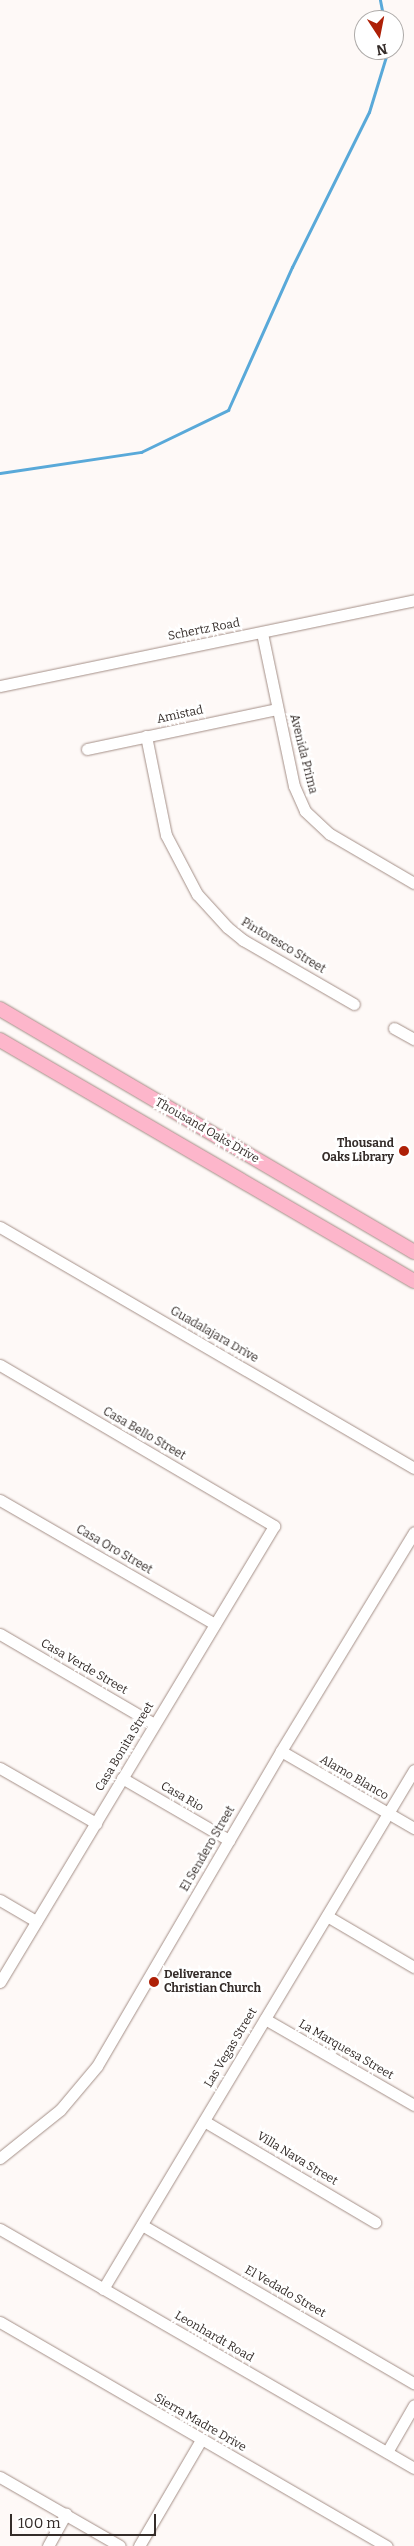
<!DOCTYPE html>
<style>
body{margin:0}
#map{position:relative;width:414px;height:2546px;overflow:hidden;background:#fef9f7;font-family:Bitter,serif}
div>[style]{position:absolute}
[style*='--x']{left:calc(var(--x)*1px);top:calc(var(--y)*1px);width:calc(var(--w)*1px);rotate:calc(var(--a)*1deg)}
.stream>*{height:3px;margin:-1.5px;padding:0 1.5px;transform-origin:1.5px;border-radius:1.5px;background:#59a9d9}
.roads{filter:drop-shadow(0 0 1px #a48f87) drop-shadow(0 0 1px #a48f87)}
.minor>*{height:11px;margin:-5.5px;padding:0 5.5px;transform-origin:5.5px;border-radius:5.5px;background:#fff}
.major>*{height:14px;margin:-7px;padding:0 7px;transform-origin:7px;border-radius:7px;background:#fdb6cb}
.dots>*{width:14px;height:14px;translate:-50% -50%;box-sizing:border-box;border:2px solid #fff;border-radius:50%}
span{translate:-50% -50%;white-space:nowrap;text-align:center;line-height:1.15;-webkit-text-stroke:4.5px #fff;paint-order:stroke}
.street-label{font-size:12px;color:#342c29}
.poi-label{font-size:12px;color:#342c29;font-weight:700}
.right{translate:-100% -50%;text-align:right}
.left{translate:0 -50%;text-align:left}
.north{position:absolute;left:354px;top:10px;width:50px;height:50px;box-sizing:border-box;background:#fff;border:1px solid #aeaba9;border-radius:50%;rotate:169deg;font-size:14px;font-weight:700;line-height:20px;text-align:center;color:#342c29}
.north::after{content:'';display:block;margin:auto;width:18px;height:22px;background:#ae2007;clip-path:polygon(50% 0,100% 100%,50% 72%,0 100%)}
.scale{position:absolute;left:10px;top:2514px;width:146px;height:22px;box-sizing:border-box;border:2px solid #342c29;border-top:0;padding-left:6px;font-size:15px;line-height:18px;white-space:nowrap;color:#342c29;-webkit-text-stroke:4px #fff;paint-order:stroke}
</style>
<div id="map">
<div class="stream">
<i style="--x:380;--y:0;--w:20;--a:79"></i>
<i style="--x:0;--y:473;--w:143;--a:-8.5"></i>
<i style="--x:141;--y:452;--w:97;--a:-25.8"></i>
<i style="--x:228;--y:410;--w:157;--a:-65.9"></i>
<i style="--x:292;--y:267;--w:173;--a:-63.6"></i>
<i style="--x:369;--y:112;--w:65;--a:-73"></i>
</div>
<div class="roads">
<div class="minor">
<i style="--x:262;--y:633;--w:156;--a:78.2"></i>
<i style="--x:294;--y:786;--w:27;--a:66"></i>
<i style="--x:305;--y:811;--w:34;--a:43"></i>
<i style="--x:330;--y:834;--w:97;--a:30.3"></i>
<i style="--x:0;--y:686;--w:423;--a:-11.7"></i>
<i style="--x:146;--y:736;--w:101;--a:78.6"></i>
<i style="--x:166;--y:835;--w:67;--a:62.3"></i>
<i style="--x:197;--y:894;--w:45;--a:47.7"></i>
<i style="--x:227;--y:927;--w:21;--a:39"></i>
<i style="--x:243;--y:940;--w:128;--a:30"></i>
<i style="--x:87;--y:749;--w:194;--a:-11.9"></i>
<i style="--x:394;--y:1028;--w:23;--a:29"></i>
<i style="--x:0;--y:1227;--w:479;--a:30.2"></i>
<i style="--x:0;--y:1365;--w:318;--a:30.4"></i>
<i style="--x:274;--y:1526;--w:532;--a:121"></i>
<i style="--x:0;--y:1500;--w:248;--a:30"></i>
<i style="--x:0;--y:1634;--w:178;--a:30.3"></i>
<i style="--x:281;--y:1751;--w:154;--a:30.1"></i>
<i style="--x:0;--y:1768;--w:111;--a:29.8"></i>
<i style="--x:122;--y:1778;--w:124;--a:30.1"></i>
<i style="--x:0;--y:1900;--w:42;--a:30.3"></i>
<i style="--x:327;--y:1916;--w:101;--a:30.4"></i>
<i style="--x:265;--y:2019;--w:172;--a:30"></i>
<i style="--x:204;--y:2121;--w:199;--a:30.6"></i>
<i style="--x:0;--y:2158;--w:77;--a:-38.7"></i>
<i style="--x:60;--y:2110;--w:57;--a:-49.9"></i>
<i style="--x:97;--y:2066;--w:365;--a:-59.7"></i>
<i style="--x:281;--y:1751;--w:256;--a:-58.7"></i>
<i style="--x:142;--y:2225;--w:315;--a:30.2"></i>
<i style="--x:0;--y:2229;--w:478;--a:30"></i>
<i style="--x:103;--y:2289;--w:605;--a:-59.07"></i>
<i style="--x:0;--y:2322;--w:447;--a:30.1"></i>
<i style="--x:387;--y:2452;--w:54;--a:-60.1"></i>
<i style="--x:0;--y:2477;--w:138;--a:29.9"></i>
<i style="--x:48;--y:2546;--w:37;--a:-61"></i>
<i style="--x:139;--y:2546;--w:123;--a:-59.7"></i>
</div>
<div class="major">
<i style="--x:0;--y:1009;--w:480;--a:30.4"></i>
<i style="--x:0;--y:1040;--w:479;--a:30.2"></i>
</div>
</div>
<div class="dots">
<i style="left:404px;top:1151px;background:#ae2007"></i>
<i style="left:154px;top:1982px;background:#ae2007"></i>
</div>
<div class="street-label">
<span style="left:204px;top:630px;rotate:-11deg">Schertz Road</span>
<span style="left:180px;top:715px;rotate:-12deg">Amistad</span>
<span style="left:303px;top:754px;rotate:76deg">Avenida Prima</span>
<span style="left:283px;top:946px;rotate:31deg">Pintoresco Street</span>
<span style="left:207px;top:1131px;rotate:30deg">Thousand Oaks Drive</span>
<span style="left:214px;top:1335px;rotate:30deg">Guadalajara Drive</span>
<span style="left:144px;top:1434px;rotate:30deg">Casa Bello Street</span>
<span style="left:114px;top:1550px;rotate:30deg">Casa Oro Street</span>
<span style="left:84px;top:1667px;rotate:30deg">Casa Verde Street</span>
<span style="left:125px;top:1747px;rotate:-59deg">Casa Bonita Street</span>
<span style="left:354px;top:1778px;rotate:30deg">Alamo Blanco</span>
<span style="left:182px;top:1797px;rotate:30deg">Casa Rio</span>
<span style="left:208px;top:1849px;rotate:-60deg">El Sendero Street</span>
<span style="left:231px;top:2048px;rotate:-59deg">Las Vegas Street</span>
<span style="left:346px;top:2050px;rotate:30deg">La Marquesa Street</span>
<span style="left:297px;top:2159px;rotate:31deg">Villa Nava Street</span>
<span style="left:285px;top:2292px;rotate:30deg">El Vedado Street</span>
<span style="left:214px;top:2337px;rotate:30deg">Leonhardt Road</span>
<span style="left:200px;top:2423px;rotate:30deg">Sierra Madre Drive</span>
</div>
<div class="poi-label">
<span class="right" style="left:394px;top:1151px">Thousand<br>Oaks Library</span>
<span class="left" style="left:164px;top:1982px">Deliverance<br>Christian Church</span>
</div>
<div class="north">N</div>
<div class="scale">100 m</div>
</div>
